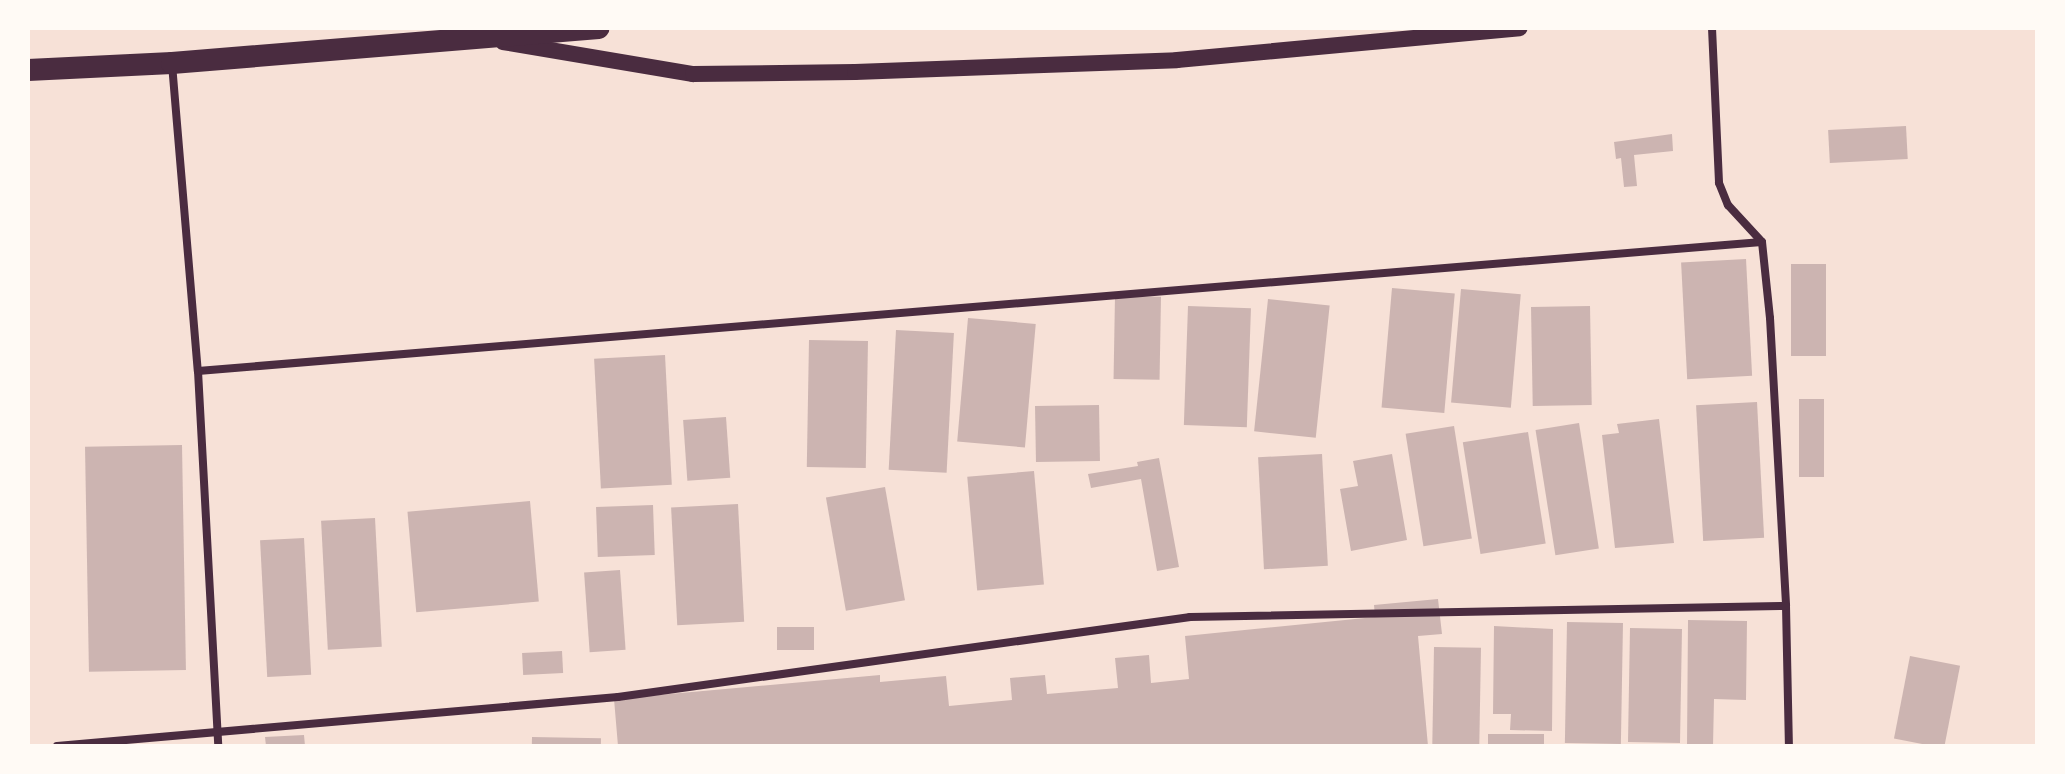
<!DOCTYPE html>
<style>
body{margin:0}
#map{position:relative;width:2065px;height:774px;overflow:hidden;background:#f7e1d7;font-family:Jost,sans-serif}
div>[style]{position:absolute}
[style*='--x']{left:calc(var(--x)*1px);top:calc(var(--y)*1px);width:calc(var(--w)*1px);rotate:calc(var(--a)*1deg)}
.building>*{inset:0;background:#ccb4b1;transform-origin:0 0}
.minor>*{height:8px;margin:-4px;padding:0 4px;transform-origin:4px;border-radius:4px;background:#4a2c40}
.secondary>*{height:16px;margin:-8px;padding:0 8px;transform-origin:8px;border-radius:8px;background:#4a2c40}
.trunk>*{height:22px;margin:-11px;padding:0 11px;transform-origin:11px;border-radius:11px;background:#4a2c40}
span{translate:-50% -50%;white-space:nowrap;text-align:center;line-height:1.15;-webkit-text-stroke:6px #fffaf5;paint-order:stroke}
.frame{position:absolute;inset:0;border:30px solid #fffaf5;pointer-events:none}
</style>
<div id="map">
<div class="building">
<i style="left:1906px;top:126px;width:33px;height:78px;rotate:87deg"></i>
<i style="clip-path:polygon(1672px 134px,1673px 151px,1634px 155px,1637px 186px,1624px 187px,1621px 158px,1616px 159px,1614px 142px)"></i>
<i style="left:1746px;top:259px;width:117px;height:65px;rotate:87deg"></i>
<i style="left:1791px;top:264px;width:35px;height:92px"></i>
<i style="left:1392px;top:288px;width:63px;height:120px;rotate:5deg"></i>
<i style="left:1461px;top:289px;width:60px;height:114px;rotate:5deg"></i>
<i style="left:1115px;top:296px;width:46px;height:83px;rotate:1deg"></i>
<i style="left:1268px;top:299px;width:62px;height:133px;rotate:6deg"></i>
<i style="left:1188px;top:306px;width:63px;height:119px;rotate:2deg"></i>
<i style="left:1590px;top:306px;width:99px;height:59px;rotate:89deg"></i>
<i style="left:968px;top:318px;width:68px;height:124px;rotate:5deg"></i>
<i style="left:896px;top:330px;width:58px;height:140px;rotate:3deg"></i>
<i style="left:809px;top:340px;width:59px;height:127px;rotate:1deg"></i>
<i style="left:665px;top:355px;width:130px;height:71px;rotate:87deg"></i>
<i style="left:1799px;top:399px;width:25px;height:78px"></i>
<i style="left:1757px;top:402px;width:136px;height:61px;rotate:87deg"></i>
<i style="left:1099px;top:405px;width:56px;height:64px;rotate:89deg"></i>
<i style="left:726px;top:417px;width:61px;height:43px;rotate:86deg"></i>
<i style="clip-path:polygon(1659px 419px,1674px 543px,1615px 548px,1602px 435px,1619px 433px,1617px 424px)"></i>
<i style="left:1579px;top:423px;width:127px;height:44px;rotate:81deg"></i>
<i style="left:1454px;top:426px;width:114px;height:49px;rotate:81deg"></i>
<i style="left:1528px;top:432px;width:113px;height:66px;rotate:81deg"></i>
<i style="left:182px;top:445px;width:225px;height:97px;rotate:89deg"></i>
<i style="left:1322px;top:454px;width:112px;height:64px;rotate:87deg"></i>
<i style="clip-path:polygon(1392px 454px,1407px 540px,1351px 551px,1340px 489px,1358px 486px,1353px 461px)"></i>
<i style="clip-path:polygon(1159px 458px,1179px 567px,1157px 571px,1141px 479px,1091px 488px,1088px 474px,1138px 466px,1137px 462px)"></i>
<i style="left:1034px;top:471px;width:114px;height:67px;rotate:85deg"></i>
<i style="left:885px;top:487px;width:115px;height:60px;rotate:80deg"></i>
<i style="left:530px;top:501px;width:101px;height:123px;rotate:85deg"></i>
<i style="left:738px;top:504px;width:118px;height:67px;rotate:87deg"></i>
<i style="left:653px;top:505px;width:50px;height:57px;rotate:88deg"></i>
<i style="left:375px;top:518px;width:129px;height:54px;rotate:87deg"></i>
<i style="left:304px;top:538px;width:137px;height:44px;rotate:87deg"></i>
<i style="left:620px;top:570px;width:80px;height:36px;rotate:86deg"></i>
<i style="clip-path:polygon(1438px 599px,1442px 634px,1418px 636px,1428px 746px,618px 746px,614px 699px,880px 675px,880px 682px,946px 676px,949px 706px,1012px 700px,1010px 678px,1045px 675px,1047px 694px,1118px 688px,1115px 658px,1149px 655px,1151px 683px,1189px 679px,1185px 636px,1375px 617px,1374px 605px)"></i>
<i style="clip-path:polygon(1688px 620px,1747px 621px,1746px 700px,1714px 699px,1713px 746px,1687px 746px)"></i>
<i style="left:1567px;top:622px;width:56px;height:121px;rotate:1deg"></i>
<i style="clip-path:polygon(1494px 626px,1553px 629px,1552px 731px,1510px 730px,1511px 714px,1493px 714px)"></i>
<i style="left:777px;top:627px;width:37px;height:23px"></i>
<i style="left:1630px;top:628px;width:52px;height:114px;rotate:1deg"></i>
<i style="left:1434px;top:647px;width:47px;height:99px;rotate:1deg"></i>
<i style="left:562px;top:651px;width:22px;height:40px;rotate:87deg"></i>
<i style="left:1910px;top:656px;width:51px;height:84px;rotate:11deg"></i>
<i style="left:1544px;top:734px;width:12px;height:56px;rotate:90deg"></i>
<i style="clip-path:polygon(304px 735px,305px 746px,266px 746px,265px 737px)"></i>
<i style="left:532px;top:737px;width:69px;height:9px;rotate:1deg"></i>
</div>
<div class="minor">
<i style="--x:1712;--y:28;--w:155;--a:87.4"></i>
<i style="--x:1719;--y:183;--w:24;--a:68"></i>
<i style="--x:1728;--y:205;--w:50;--a:47.4"></i>
<i style="--x:1762;--y:242;--w:76;--a:84"></i>
<i style="--x:1770;--y:318;--w:288;--a:86.8"></i>
<i style="--x:1786;--y:606;--w:140;--a:88.8"></i>
<i style="--x:172;--y:64;--w:308;--a:85.2"></i>
<i style="--x:198;--y:371;--w:376;--a:86.9"></i>
<i style="--x:198;--y:371;--w:1569;--a:-4.72"></i>
<i style="--x:57;--y:746;--w:563;--a:-4.99"></i>
<i style="--x:618;--y:697;--w:578;--a:-7.96"></i>
<i style="--x:1190;--y:617;--w:596;--a:-1.06"></i>
</div>
<div class="secondary">
<i style="--x:503;--y:42;--w:193;--a:9.6"></i>
<i style="--x:693;--y:74;--w:162;--a:-0.7"></i>
<i style="--x:855;--y:72;--w:322;--a:-2.1"></i>
<i style="--x:1177;--y:60;--w:344;--a:-5.3"></i>
</div>
<div class="trunk">
<i style="--x:28;--y:70;--w:144;--a:-2.8"></i>
<i style="--x:172;--y:63;--w:428;--a:-4.7"></i>
</div>
<div class="frame"></div>
</div>
